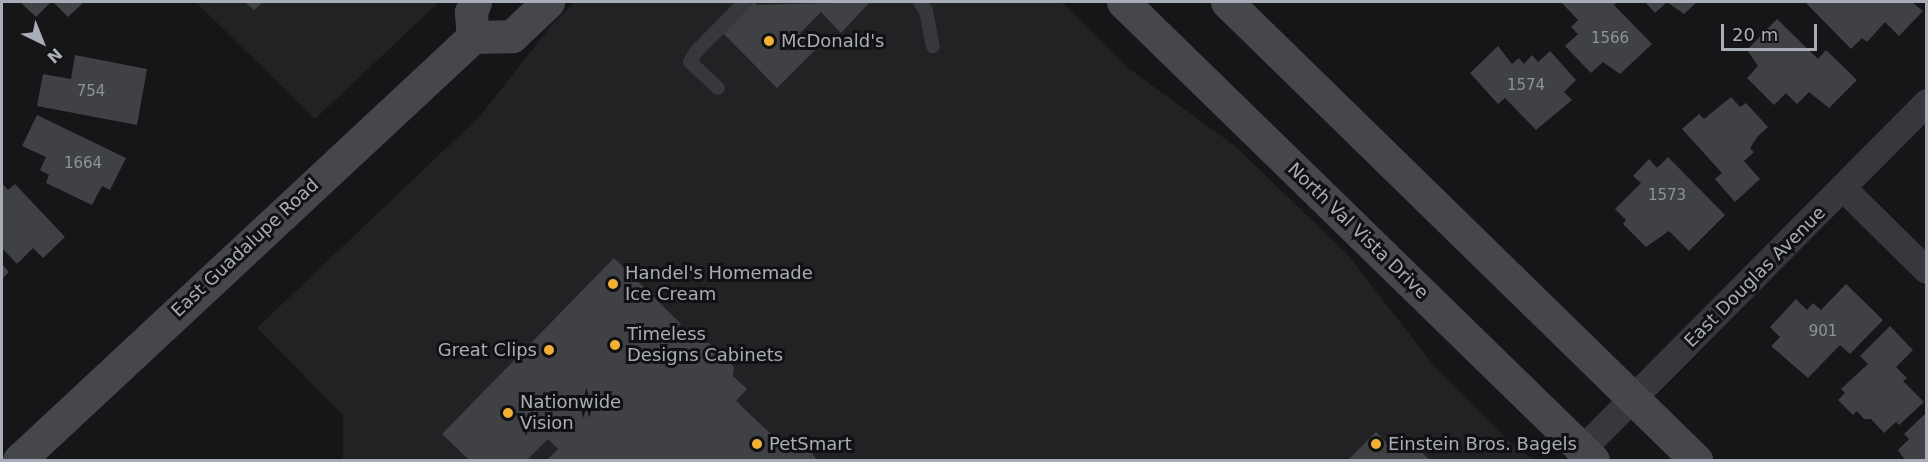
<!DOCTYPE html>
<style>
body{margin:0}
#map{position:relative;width:1928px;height:462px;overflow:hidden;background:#161618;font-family:"DejaVu Sans",sans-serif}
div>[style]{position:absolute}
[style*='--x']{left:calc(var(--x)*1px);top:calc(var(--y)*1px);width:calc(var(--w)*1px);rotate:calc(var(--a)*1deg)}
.built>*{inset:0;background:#222225}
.building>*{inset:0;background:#404145}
.lane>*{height:14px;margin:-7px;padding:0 7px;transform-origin:7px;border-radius:7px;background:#37383d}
.street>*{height:27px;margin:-13.5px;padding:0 13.5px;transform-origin:13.5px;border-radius:13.5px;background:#37383d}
.secondary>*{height:33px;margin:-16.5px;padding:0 16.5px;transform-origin:16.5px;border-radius:16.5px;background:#45474d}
.dots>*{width:16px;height:16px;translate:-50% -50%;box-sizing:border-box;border:3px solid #111113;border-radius:50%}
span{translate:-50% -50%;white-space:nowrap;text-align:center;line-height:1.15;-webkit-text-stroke:6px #111113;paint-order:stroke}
.number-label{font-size:15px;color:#8e929b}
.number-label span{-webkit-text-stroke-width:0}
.poi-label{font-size:18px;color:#a8adb8}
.left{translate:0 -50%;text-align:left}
.right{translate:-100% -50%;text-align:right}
.street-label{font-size:18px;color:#a8adb8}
.frame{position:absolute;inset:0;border:3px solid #a8adb8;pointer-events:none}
.north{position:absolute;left:12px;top:12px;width:60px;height:60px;-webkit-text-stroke:4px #111113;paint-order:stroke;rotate:137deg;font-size:16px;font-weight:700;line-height:24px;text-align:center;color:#a8adb8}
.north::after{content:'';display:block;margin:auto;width:21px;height:27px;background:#a8adb8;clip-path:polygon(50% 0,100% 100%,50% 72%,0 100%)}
.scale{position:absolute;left:1721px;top:24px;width:96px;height:27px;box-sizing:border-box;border:3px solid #a8adb8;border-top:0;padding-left:8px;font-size:18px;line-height:21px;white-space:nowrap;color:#a8adb8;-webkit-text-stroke:4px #111113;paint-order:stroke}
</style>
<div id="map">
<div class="built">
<i style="clip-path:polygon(196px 2px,439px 2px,315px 119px)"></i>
<i style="clip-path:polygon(575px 2px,1062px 2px,1128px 68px,1235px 146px,1348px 255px,1435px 367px,1512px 444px,1534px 460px,343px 460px,343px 415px,257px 328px,480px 116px,555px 21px)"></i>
</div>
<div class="building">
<i style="clip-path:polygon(20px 2px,51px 2px,36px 17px)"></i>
<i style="clip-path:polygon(53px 2px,84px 2px,68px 17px)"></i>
<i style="clip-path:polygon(245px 2px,263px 2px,254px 10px)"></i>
<i style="clip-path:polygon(754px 2px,757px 5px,870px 2px,841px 33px,821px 12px,800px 33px,816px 49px,777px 88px,723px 33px)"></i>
<i style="clip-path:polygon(1561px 2px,1617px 2px,1614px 5px,1652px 44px,1620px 74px,1603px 62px,1591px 73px,1565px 46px,1578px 34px,1571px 27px,1578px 20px)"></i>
<i style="clip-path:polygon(1645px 2px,1697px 2px,1684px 14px,1667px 2px,1655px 13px)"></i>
<i style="clip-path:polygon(1805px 2px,1912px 2px,1923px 11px,1899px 36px,1885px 22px,1867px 42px,1862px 38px,1851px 49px)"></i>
<i style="clip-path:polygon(1777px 19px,1818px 59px,1826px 50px,1857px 80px,1829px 108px,1809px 92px,1797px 104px,1786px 93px,1774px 105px,1747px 78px,1758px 66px,1747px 50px)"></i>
<i style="clip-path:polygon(1498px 46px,1512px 64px,1519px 58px,1524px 64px,1532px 55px,1538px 62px,1550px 51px,1576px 80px,1564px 92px,1572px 100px,1536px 130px,1505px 98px,1498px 104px,1470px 73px)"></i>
<i style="clip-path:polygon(75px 55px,147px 69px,137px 125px,37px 106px,43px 74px,71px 79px)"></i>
<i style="clip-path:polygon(1731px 97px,1740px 107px,1746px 103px,1768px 127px,1758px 136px,1750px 148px,1754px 152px,1744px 161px,1760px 179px,1735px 202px,1715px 179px,1722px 173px,1682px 129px,1699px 114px,1704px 119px)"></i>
<i style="clip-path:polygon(37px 115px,126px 158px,110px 190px,102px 186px,92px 205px,46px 183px,49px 175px,40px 170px,46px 157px,22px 146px)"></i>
<i style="clip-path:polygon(1668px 157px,1725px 215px,1689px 251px,1669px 231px,1646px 247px,1623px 224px,1626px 220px,1615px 209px,1641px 183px,1633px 176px,1649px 159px,1657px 168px)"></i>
<i style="clip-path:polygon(2px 183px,8px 190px,15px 184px,65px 237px,43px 258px,33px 248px,17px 264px,2px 248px)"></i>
<i style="clip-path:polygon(614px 258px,681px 324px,668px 336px,673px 342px,687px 328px,701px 343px,709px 343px,734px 367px,733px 376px,747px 389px,736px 401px,790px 452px,802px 440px,817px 460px,547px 460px,558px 449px,548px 439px,527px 460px,469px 460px,442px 434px)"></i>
<i style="clip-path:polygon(2px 264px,9px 272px,2px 279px)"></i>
<i style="clip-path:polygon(1846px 284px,1883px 320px,1850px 354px,1840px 345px,1808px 378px,1771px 346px,1780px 337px,1770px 327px,1796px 299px,1807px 310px,1813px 303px,1821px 310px)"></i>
<i style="clip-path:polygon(1890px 326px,1913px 350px,1896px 367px,1907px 378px,1903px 381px,1924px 402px,1899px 425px,1896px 422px,1884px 433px,1871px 419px,1864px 419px,1857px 411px,1853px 415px,1838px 400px,1845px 393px,1841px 389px,1868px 364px,1860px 356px)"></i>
<i style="clip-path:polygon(1926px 413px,1926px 460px,1905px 460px,1898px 450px,1909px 439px,1904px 434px)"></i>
<i style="clip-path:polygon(1376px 432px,1394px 450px,1406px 437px,1430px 460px,1348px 460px)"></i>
</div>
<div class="lane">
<i style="--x:920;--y:2;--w:11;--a:56"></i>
<i style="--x:926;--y:11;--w:36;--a:79"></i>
<i style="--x:718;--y:88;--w:38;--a:-137"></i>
<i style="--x:690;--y:62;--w:12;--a:-59"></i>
<i style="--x:696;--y:52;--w:70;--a:-45.6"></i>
</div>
<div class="street">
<i style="--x:1844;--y:189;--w:115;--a:44.6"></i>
<i style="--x:1582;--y:449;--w:489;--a:-45.2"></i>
</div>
<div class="secondary">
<i style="--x:1123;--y:2;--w:656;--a:44.26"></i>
<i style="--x:1227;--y:2;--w:656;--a:44.32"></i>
<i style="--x:473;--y:37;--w:25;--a:-95"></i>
<i style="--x:471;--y:12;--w:11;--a:-68"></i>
<i style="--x:19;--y:460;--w:621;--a:-42.98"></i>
<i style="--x:473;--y:37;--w:39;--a:-1"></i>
<i style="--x:512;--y:36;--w:50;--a:-43.4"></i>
</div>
<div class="dots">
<i style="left:769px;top:41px;background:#f2b134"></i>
<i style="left:613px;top:284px;background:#f2b134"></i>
<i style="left:615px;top:345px;background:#f2b134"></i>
<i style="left:549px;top:350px;background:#f2b134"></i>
<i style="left:508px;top:413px;background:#f2b134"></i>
<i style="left:757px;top:444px;background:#f2b134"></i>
<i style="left:1376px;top:444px;background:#f2b134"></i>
</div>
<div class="number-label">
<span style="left:1610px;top:39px">1566</span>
<span style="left:1526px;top:86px">1574</span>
<span style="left:91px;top:92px">754</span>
<span style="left:83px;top:164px">1664</span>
<span style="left:1667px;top:196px">1573</span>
<span style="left:1823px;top:332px">901</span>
</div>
<div class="poi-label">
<span class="left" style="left:781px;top:41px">McDonald's</span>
<span class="left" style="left:625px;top:284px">Handel's Homemade<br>Ice Cream</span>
<span class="left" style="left:627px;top:345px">Timeless<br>Designs Cabinets</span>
<span class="right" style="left:537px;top:350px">Great Clips</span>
<span class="left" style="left:520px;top:413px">Nationwide<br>Vision</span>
<span class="left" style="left:769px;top:444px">PetSmart</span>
<span class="left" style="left:1388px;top:444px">Einstein Bros. Bagels</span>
</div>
<div class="street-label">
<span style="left:1358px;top:231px;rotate:44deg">North Val Vista Drive</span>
<span style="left:245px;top:248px;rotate:-43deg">East Guadalupe Road</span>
<span style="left:1755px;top:277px;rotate:-45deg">East Douglas Avenue</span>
</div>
<div class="frame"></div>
<div class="north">N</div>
<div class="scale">20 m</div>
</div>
